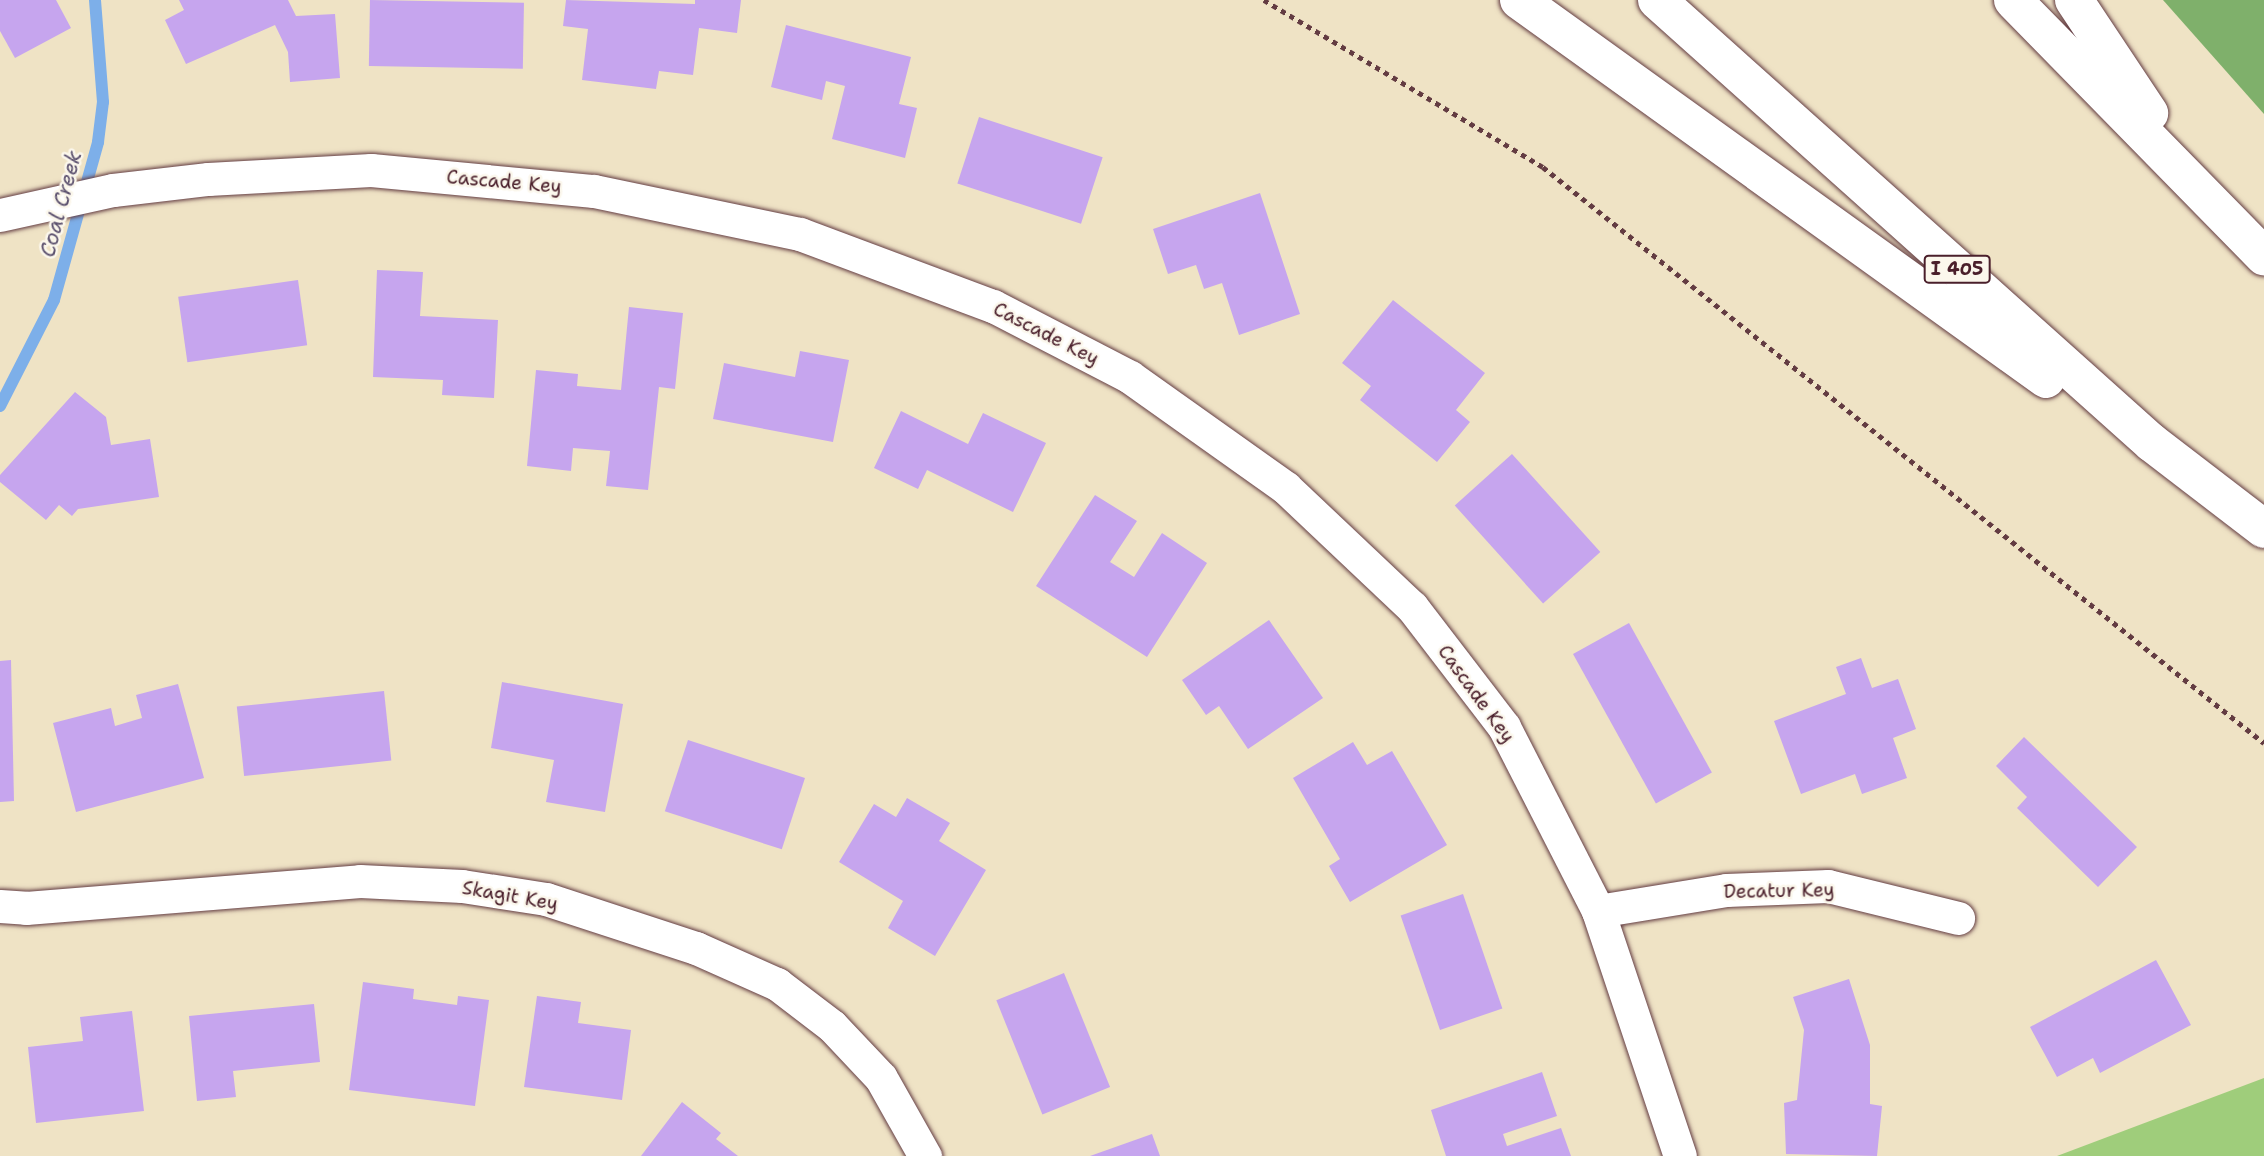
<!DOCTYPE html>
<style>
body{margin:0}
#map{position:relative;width:2264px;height:1156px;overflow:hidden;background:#efe3c5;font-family:"Shantell Sans",sans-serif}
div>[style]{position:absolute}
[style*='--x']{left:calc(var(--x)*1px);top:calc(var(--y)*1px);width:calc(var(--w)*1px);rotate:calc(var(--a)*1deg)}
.green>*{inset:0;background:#9fcd7b}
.forest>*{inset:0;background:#7fb06b}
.stream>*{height:12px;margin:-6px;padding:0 6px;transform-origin:6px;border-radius:6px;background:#7dafe9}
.building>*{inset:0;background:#c6a5ee;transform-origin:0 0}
.path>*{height:4.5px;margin-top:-2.25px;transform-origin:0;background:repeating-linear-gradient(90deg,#633c42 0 5px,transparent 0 10px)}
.roads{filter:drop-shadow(0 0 2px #633c42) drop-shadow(0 0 2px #633c42)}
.street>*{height:33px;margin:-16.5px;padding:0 16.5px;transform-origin:16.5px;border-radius:16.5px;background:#fff}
.highway>*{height:38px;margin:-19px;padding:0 19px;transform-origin:19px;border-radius:19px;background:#fff}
span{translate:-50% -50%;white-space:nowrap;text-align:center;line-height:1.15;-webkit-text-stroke:5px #fbf7ec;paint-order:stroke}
.shield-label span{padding:2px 5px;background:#fbf7ec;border:2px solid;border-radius:5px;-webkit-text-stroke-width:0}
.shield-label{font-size:18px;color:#4a1f2b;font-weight:700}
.street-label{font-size:19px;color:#4a1f2b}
.water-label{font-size:21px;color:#5c516e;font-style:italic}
</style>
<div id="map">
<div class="green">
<i style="clip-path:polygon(2264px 1078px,2264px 1156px,2057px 1156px)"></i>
</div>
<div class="forest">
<i style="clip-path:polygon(2163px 0,2264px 0,2264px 114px)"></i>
</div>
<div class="stream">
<i style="--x:0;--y:406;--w:119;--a:-63"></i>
<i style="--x:54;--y:300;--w:164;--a:-74.4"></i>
<i style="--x:98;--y:142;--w:40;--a:-82.9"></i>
<i style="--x:103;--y:102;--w:102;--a:-94.5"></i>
</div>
<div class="building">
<i style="clip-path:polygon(0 0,56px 0,71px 28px,15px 58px,0 31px)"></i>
<i style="clip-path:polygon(179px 0,288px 0,296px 16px,335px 14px,340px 78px,290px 82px,288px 52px,275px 25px,186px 64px,165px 20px,184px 10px)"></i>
<i style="left:370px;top:0;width:154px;height:66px;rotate:1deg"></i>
<i style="clip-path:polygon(566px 0,695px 4px,695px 0,741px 0,737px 33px,699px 28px,693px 75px,659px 71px,656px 89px,582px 80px,588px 29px,563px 26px)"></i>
<i style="clip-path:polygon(786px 25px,911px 57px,899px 104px,917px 108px,905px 158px,832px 139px,845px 86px,826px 81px,822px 100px,771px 87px)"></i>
<i style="left:979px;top:117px;width:130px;height:70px;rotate:18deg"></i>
<i style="clip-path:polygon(1260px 193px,1300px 314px,1239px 335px,1222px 283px,1204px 289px,1196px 265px,1168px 274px,1153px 229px)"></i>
<i style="clip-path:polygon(377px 270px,423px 272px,420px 316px,498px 320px,494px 398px,442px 395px,443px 380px,373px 377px)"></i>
<i style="left:298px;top:280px;width:66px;height:121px;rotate:82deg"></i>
<i style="clip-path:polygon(1393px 300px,1485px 373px,1456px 410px,1470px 422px,1437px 462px,1360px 400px,1371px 386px,1342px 363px)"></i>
<i style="clip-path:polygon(629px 307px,683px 313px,675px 389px,659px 387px,648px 490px,606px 486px,610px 451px,573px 448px,571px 471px,527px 466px,536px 370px,578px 374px,577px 386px,621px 390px)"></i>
<i style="clip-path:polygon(800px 351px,849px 360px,833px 442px,713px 419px,724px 363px,795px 377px)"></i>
<i style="clip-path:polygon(75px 392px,106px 417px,111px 445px,150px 439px,159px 497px,78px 509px,72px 516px,59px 505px,46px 520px,0 482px,0 475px)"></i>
<i style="clip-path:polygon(901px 411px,968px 444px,983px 413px,1046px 443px,1013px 512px,927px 470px,918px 489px,874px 468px)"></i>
<i style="left:1512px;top:454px;width:132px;height:77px;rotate:48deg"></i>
<i style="clip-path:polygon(1095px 495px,1137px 521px,1110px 562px,1134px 577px,1162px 533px,1207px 563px,1147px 657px,1036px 586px)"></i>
<i style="clip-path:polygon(1269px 620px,1323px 698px,1248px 749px,1219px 706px,1206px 715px,1182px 680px)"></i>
<i style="left:1629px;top:623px;width:171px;height:64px;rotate:61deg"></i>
<i style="clip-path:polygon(1861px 658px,1872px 688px,1898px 679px,1916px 729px,1893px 738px,1907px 778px,1862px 794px,1855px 774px,1801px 794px,1774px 721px,1846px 694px,1836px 667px)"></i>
<i style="clip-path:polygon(11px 660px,14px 801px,0 802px,0 661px)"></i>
<i style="clip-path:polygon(502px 682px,623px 704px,605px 812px,546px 802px,554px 760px,491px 748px)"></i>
<i style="clip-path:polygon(178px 684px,204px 778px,76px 812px,53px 723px,111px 708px,115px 726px,142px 718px,136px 695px)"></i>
<i style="left:384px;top:691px;width:70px;height:148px;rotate:84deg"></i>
<i style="clip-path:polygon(2024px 737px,2137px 847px,2098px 887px,2017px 808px,2027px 797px,1996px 766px)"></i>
<i style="left:688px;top:740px;width:123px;height:75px;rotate:18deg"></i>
<i style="clip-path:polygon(1353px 742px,1367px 765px,1392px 751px,1447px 845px,1350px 902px,1329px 866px,1340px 859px,1293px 778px)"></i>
<i style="clip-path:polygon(907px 798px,950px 823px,939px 841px,986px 870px,935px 956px,888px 928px,903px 901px,839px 862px,874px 804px,896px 817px)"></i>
<i style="left:1463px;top:894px;width:121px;height:66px;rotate:71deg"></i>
<i style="clip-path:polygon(2156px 960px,2191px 1025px,2100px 1073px,2093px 1058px,2057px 1077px,2030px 1027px)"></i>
<i style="left:1064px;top:973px;width:123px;height:73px;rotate:68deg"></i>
<i style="clip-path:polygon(1849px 979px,1870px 1045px,1870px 1104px,1882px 1106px,1877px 1156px,1786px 1154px,1784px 1103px,1797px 1100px,1804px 1030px,1793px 997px)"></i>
<i style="clip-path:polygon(363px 982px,414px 989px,413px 999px,457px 1005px,458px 996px,489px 1000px,475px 1106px,349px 1090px)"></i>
<i style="clip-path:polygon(537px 996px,581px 1002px,578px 1023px,631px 1030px,622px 1100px,524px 1087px)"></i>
<i style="clip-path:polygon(314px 1004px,320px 1062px,233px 1071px,236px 1097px,197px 1101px,189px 1016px)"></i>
<i style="clip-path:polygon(132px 1011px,144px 1111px,36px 1123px,28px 1047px,83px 1041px,80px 1017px)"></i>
<i style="clip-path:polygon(1542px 1072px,1557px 1116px,1503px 1134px,1507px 1146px,1561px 1128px,1571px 1156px,1446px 1156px,1431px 1110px)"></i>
<i style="clip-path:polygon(682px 1102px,721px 1133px,716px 1139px,738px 1156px,641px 1156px)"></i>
<i style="clip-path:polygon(1152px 1134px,1160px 1156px,1090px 1156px)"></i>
</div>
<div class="path">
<i style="--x:1264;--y:0;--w:325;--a:30.9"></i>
<i style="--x:1543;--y:167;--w:923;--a:38.62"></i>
</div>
<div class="roads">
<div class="street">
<i style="--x:0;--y:215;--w:116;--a:-12.5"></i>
<i style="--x:113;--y:190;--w:96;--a:-6.6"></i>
<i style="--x:208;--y:179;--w:163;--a:-3.2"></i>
<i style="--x:371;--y:170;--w:224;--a:5.4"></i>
<i style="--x:594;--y:191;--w:210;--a:11.8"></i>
<i style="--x:800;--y:234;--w:206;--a:20.5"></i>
<i style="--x:993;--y:306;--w:154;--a:27.4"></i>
<i style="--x:1130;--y:377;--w:191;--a:35.4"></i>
<i style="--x:1286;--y:488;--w:173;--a:43.4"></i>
<i style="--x:1412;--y:607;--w:151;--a:52.5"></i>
<i style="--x:1504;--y:727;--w:207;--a:62.9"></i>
<i style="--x:1598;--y:911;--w:258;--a:71.5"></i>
<i style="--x:0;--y:906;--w:26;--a:4"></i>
<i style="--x:26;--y:908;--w:335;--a:-4.6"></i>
<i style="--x:360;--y:881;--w:102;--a:2.8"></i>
<i style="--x:462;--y:886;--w:85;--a:8.8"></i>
<i style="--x:546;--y:899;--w:158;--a:18.1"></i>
<i style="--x:696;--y:948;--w:89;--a:24"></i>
<i style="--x:777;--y:984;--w:69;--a:37.4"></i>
<i style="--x:832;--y:1026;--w:71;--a:46.7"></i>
<i style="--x:881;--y:1078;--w:90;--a:60.6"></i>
<i style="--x:1598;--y:911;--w:130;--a:-9.3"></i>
<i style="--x:1726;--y:890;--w:102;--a:-2.2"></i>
<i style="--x:1828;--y:886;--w:134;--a:13.8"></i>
</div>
<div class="highway">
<i style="--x:1519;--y:0;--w:649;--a:35.72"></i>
<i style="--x:1657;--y:0;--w:664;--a:41.83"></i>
<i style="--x:2152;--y:443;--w:141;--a:37.5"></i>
<i style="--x:2013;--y:0;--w:359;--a:45.6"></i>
<i style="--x:2074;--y:0;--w:136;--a:56.4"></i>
</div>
</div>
<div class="shield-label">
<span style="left:1957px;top:269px">I 405</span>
</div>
<div class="street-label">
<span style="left:504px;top:182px;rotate:5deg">Cascade Key</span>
<span style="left:1046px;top:334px;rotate:27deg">Cascade Key</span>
<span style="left:1476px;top:694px;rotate:54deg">Cascade Key</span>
<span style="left:1779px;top:891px;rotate:-1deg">Decatur Key</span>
<span style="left:510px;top:896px;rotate:10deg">Skagit Key</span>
</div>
<div class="water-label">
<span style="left:61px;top:204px;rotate:-75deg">Coal Creek</span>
</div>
</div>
